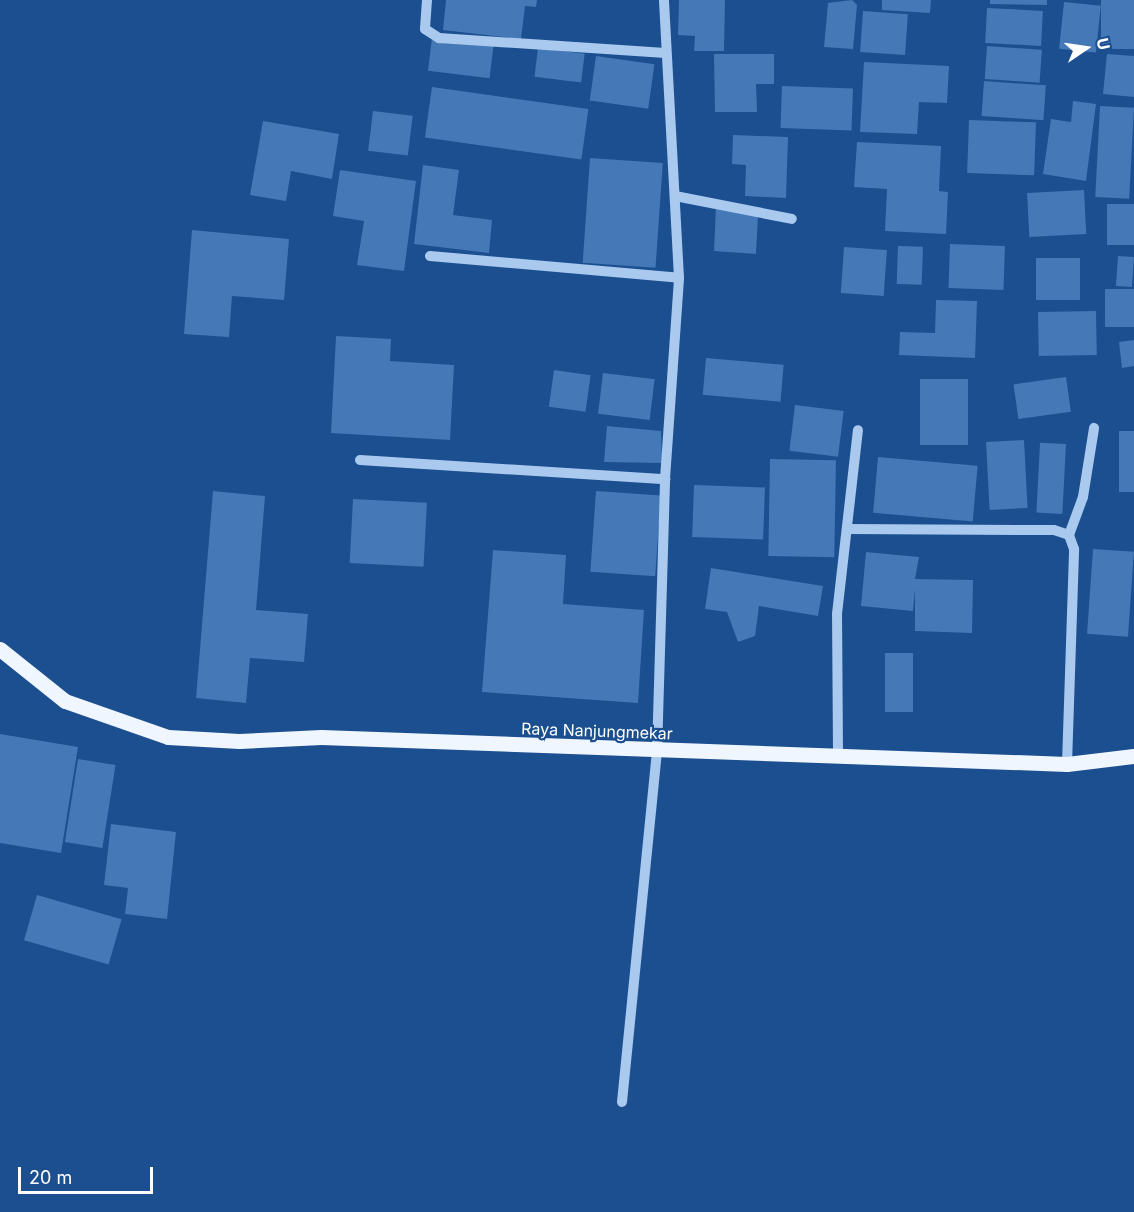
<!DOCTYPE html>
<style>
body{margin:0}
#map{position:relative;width:1134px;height:1212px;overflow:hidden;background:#1b4f8f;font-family:Inter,sans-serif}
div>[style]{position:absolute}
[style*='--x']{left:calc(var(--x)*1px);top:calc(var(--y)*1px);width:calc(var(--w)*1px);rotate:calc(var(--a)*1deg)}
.building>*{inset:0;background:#4478b7;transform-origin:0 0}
.minor>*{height:10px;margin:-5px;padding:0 5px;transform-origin:5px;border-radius:5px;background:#a9c9ee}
.major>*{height:15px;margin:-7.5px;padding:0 7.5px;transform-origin:7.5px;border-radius:7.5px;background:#f0f6ff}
span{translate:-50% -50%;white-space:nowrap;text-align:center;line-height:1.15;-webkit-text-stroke:4.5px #1b4f8f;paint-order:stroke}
.street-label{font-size:16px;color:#fff}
.north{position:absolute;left:1056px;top:18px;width:60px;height:60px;-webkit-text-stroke:4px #1b4f8f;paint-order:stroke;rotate:77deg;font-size:16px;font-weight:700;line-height:24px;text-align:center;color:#fff}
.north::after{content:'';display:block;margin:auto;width:21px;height:27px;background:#fff;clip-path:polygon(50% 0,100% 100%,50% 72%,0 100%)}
.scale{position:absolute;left:18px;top:1167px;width:135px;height:27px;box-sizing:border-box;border:3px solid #fff;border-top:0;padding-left:8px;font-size:18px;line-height:21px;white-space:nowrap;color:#fff;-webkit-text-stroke:4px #1b4f8f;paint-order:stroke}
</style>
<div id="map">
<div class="building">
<i style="clip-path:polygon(446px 0,537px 0,536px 7px,525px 6px,521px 39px,443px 30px)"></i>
<i style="clip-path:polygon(679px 0,725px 0,724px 51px,694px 51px,695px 36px,678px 35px)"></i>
<i style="clip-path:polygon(852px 0,857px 5px,853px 49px,824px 47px,828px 3px)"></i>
<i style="clip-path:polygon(882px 0,931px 0,930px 13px,882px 10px)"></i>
<i style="clip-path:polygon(990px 0,1047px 0,1047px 5px,990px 4px)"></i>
<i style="left:1101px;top:0;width:33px;height:49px"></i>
<i style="left:1064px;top:2px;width:37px;height:47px;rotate:6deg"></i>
<i style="left:987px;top:8px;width:56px;height:35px;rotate:3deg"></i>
<i style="left:863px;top:11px;width:45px;height:41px;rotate:4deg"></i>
<i style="left:432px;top:38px;width:62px;height:33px;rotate:7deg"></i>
<i style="left:987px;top:46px;width:55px;height:33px;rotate:4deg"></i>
<i style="left:538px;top:48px;width:47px;height:29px;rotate:7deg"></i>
<i style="clip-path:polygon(714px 54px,774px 54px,774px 84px,756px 84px,757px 112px,715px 112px)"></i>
<i style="clip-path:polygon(1107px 54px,1134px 56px,1134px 97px,1103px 94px)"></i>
<i style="left:596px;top:56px;width:59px;height:45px;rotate:8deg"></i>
<i style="clip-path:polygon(864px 62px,949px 66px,947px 103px,919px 102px,917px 134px,860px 132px)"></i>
<i style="left:984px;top:81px;width:62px;height:35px;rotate:4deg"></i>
<i style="left:782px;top:86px;width:71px;height:42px;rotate:2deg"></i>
<i style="left:432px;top:87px;width:158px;height:51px;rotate:8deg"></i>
<i style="clip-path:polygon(1073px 101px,1096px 104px,1086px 181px,1043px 174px,1051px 119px,1071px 122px)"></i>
<i style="left:1100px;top:106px;width:34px;height:91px;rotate:3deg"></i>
<i style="left:373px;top:111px;width:40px;height:40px;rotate:7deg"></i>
<i style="left:969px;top:120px;width:67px;height:53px;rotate:2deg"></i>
<i style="clip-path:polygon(263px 121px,339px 134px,332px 179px,291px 171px,286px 201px,250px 195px)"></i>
<i style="clip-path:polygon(733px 135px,788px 137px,786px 198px,745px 196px,746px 165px,732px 164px)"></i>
<i style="clip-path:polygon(857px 142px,941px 146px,939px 191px,948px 192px,946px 234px,885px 231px,887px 189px,854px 187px)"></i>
<i style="left:590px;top:158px;width:73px;height:105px;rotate:4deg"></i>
<i style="clip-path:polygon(423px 165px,459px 170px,453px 215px,492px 220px,489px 253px,414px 244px)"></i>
<i style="clip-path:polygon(340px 170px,416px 181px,404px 271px,357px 265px,364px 221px,333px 216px)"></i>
<i style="left:1084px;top:190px;width:44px;height:57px;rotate:87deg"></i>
<i style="left:1107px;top:204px;width:27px;height:41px"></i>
<i style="clip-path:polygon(716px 207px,758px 215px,756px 254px,714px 251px)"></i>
<i style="clip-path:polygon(192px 230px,289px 239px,284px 300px,232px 296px,229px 337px,184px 334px)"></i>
<i style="left:950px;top:244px;width:55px;height:44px;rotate:2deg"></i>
<i style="left:898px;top:246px;width:25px;height:38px;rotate:2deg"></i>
<i style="left:844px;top:247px;width:43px;height:46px;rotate:4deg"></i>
<i style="left:1118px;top:256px;width:16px;height:30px;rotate:4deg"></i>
<i style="left:1036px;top:258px;width:44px;height:42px"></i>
<i style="left:1134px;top:289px;width:38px;height:29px;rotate:90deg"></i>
<i style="clip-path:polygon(936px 300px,977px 301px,975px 358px,899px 355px,900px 332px,935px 333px)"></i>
<i style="left:1096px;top:311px;width:44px;height:58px;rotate:89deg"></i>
<i style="clip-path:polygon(336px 336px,391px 339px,390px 361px,454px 365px,450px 440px,331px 433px)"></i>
<i style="clip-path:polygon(1134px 340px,1134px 366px,1122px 368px,1119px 342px)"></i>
<i style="left:706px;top:358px;width:78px;height:37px;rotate:5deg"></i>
<i style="left:554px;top:370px;width:37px;height:37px;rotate:8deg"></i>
<i style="left:603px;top:373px;width:52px;height:41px;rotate:7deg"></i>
<i style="left:1066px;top:377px;width:35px;height:53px;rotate:82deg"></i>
<i style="left:920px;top:379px;width:48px;height:66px"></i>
<i style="left:795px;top:405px;width:49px;height:46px;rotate:7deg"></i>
<i style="clip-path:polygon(607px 426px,661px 431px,662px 463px,604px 462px)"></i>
<i style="left:1119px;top:431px;width:15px;height:61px"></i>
<i style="left:1024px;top:440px;width:68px;height:38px;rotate:87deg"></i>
<i style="left:1066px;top:444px;width:70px;height:26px;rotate:93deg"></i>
<i style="left:878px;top:457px;width:100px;height:56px;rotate:5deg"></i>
<i style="left:770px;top:459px;width:66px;height:97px;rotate:1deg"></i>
<i style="left:694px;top:485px;width:71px;height:52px;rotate:2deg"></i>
<i style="clip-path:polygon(213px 491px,265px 496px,256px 610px,308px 614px,304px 662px,250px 658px,246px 703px,196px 698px)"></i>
<i style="left:596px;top:491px;width:65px;height:81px;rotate:4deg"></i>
<i style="left:353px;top:499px;width:74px;height:64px;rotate:3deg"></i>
<i style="left:1093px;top:549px;width:41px;height:85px;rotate:4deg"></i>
<i style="clip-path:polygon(493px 550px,566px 555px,563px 604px,644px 610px,638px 703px,482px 692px)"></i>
<i style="clip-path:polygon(866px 552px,919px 557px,915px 579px,973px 580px,972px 633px,915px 631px,915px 589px,913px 611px,861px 606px)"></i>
<i style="clip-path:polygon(711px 568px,823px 586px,818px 616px,759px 606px,755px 636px,738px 642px,727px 612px,705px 609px)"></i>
<i style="left:885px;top:653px;width:28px;height:59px"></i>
<i style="clip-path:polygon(0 734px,78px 747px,61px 853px,0 843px)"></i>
<i style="left:78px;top:759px;width:38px;height:84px;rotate:9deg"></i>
<i style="clip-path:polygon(111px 824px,176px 832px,167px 919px,125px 914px,128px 888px,104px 885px)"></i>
<i style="left:37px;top:895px;width:88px;height:47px;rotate:16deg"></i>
</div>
<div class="minor">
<i style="--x:427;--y:0;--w:29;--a:94"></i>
<i style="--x:425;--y:29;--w:17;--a:33"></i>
<i style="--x:439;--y:38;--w:227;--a:3.8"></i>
<i style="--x:675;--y:196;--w:119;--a:11.1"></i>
<i style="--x:430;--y:256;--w:250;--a:5"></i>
<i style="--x:360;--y:460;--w:306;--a:3.6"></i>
<i style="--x:847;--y:529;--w:207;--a:0.3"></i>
<i style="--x:1054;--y:530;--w:16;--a:18"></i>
<i style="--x:838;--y:753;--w:139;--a:-90.4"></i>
<i style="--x:837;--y:614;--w:185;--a:-83.5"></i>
<i style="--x:1067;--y:764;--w:215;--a:-88.1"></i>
<i style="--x:1074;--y:549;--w:15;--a:-110"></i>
<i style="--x:1069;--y:535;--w:40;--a:-69.8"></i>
<i style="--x:1083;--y:497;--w:70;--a:-80.9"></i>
<i style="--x:622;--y:1102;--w:352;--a:-84.3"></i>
<i style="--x:657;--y:752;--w:273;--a:-88.3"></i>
<i style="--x:665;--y:479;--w:201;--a:-86"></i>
<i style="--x:679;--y:278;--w:278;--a:-93.1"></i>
</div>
<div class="major">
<i style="--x:0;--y:649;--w:83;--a:38.7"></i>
<i style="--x:65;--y:701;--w:109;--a:19.3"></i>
<i style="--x:168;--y:737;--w:71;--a:3.2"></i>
<i style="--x:239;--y:741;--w:82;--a:-2.8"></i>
<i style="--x:321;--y:737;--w:746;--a:2.07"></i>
<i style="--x:1067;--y:764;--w:67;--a:-6.8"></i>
</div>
<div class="street-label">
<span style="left:597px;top:731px;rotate:2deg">Raya Nanjungmekar</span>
</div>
<div class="north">U</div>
<div class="scale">20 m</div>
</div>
